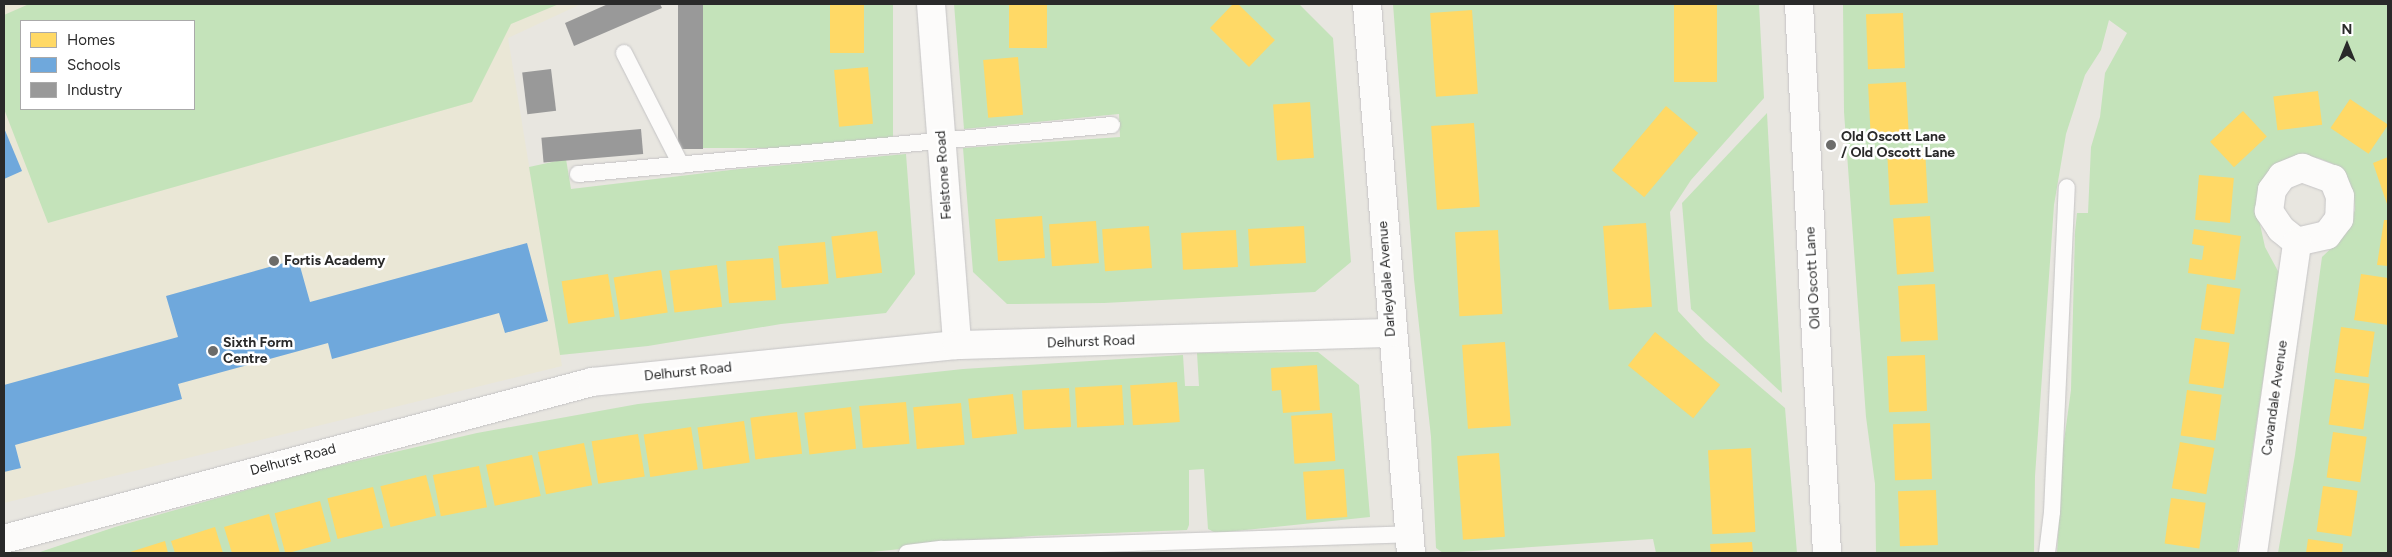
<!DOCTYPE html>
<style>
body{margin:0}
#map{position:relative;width:2392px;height:557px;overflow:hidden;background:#e8e6e0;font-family:Figtree,sans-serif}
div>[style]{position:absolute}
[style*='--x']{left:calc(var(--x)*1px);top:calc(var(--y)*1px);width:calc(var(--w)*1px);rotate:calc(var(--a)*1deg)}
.education>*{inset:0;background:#eae7d6}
.green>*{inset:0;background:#c4e3ba;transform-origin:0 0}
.homes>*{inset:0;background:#ffd966;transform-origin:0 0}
.schools>*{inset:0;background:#6fa8dc}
.industry>*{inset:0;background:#999;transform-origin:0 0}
.roads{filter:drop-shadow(0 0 1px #c5c4c5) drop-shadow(0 0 1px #c5c4c5)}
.service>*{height:16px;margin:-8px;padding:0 8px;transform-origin:8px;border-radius:8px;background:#fcfbfa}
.minor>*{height:28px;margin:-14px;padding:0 14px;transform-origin:14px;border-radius:14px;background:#fcfbfa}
.dots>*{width:14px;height:14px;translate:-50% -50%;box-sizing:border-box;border:2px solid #fff;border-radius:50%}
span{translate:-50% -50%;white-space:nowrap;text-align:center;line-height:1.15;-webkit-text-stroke:5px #fff;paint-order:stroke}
.poi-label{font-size:14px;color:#2a2a2a;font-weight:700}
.left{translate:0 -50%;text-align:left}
.street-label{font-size:14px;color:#2a2a2a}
.frame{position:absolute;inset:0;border:5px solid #2a2a2a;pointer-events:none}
.legend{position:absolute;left:20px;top:20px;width:175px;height:90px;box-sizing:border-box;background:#fff;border:1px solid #aaa;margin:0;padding:6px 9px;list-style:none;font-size:15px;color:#2a2a2a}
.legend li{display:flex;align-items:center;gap:10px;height:25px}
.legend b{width:25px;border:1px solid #aaa}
.north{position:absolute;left:2322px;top:20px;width:50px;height:50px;-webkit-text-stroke:4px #fff;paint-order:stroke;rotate:0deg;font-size:14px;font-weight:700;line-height:20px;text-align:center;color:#2a2a2a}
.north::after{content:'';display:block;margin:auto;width:18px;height:22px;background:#2a2a2a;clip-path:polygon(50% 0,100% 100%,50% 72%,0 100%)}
</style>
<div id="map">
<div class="education">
<i style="clip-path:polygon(evenodd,4px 4px,581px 4px,508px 38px,562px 366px,4px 503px,4px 4px,21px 21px,194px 21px,194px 109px,21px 109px,21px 21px)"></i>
</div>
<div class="green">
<i style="clip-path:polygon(evenodd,29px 4px,559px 4px,511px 24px,472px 102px,48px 223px,4px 109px,4px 15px,29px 4px,194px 21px,194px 109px,21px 109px,21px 21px,194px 21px)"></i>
<i style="left:703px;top:4px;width:190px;height:144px"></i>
<i style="clip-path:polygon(954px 4px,1299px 4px,1333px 38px,1351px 262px,1315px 292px,1104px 303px,1007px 304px,973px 272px,963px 148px,1120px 137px,1119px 114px,964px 129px)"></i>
<i style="clip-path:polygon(1393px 4px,1759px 4px,1764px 98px,1691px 180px,1670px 212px,1678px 311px,1705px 340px,1785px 408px,1797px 553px,1656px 553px,1653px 539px,1443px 553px,1436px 548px,1431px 437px,1414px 279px)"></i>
<i style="clip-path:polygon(1843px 4px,2388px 4px,2388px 553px,2278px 553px,2295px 455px,2322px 257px,2343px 237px,2355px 210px,2354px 197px,2347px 177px,2333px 164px,2318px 158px,2303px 157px,2256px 206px,2265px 247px,2279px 273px,2237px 553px,2057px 553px,2063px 448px,2071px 390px,2075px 232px,2077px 213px,2088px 213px,2091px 147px,2100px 117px,2105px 73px,2127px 33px,2109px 20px,2101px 50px,2085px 75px,2066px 134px,2054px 205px,2035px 476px,2034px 553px,1876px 553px,1875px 484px,1866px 417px,1844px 112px)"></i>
<i style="clip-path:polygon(1767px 113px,1782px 393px,1691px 309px,1682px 203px)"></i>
<i style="clip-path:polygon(906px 154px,915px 274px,886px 313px,781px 324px,648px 346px,560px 355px,529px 167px,566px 159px,571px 189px,739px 169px)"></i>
<i style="clip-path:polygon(1318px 352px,1359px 385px,1370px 517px,1216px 533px,1208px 529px,1204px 469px,1189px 470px,1189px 525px,1187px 530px,1031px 536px,861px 553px,37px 553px,115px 527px,317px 470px,477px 433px,638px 404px,963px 369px,1183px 355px,1185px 386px,1199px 386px,1197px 353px)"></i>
</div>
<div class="homes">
<i style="left:830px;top:4px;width:34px;height:49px"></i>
<i style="left:1009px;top:4px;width:38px;height:44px"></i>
<i style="clip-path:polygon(1233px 4px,1238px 4px,1275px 40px,1249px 67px,1210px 28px)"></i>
<i style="left:1674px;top:4px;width:43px;height:78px"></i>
<i style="left:1472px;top:10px;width:84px;height:42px;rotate:86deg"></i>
<i style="left:1903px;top:13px;width:55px;height:37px;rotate:88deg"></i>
<i style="left:1018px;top:57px;width:58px;height:35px;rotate:85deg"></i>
<i style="left:868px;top:67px;width:57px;height:34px;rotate:85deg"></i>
<i style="left:1906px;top:82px;width:55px;height:38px;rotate:87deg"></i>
<i style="left:2318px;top:91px;width:34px;height:45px;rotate:83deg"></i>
<i style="left:2350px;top:99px;width:46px;height:35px;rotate:34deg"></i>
<i style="left:1310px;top:102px;width:56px;height:37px;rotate:86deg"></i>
<i style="left:1666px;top:106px;width:42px;height:84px;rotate:40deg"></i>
<i style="left:2243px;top:111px;width:35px;height:45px;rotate:47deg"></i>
<i style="left:1474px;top:123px;width:84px;height:43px;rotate:86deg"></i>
<i style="left:1925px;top:148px;width:55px;height:38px;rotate:87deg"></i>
<i style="clip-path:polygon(2388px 157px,2388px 207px,2373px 163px)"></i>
<i style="left:2199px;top:175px;width:35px;height:45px;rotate:5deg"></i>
<i style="left:1042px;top:216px;width:42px;height:47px;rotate:86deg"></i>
<i style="left:1930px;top:216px;width:56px;height:37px;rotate:86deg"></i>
<i style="clip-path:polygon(2384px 220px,2388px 220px,2388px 266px,2377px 265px)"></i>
<i style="left:1096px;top:221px;width:42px;height:47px;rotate:86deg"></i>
<i style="left:1646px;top:223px;width:84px;height:43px;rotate:86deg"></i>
<i style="left:1149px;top:226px;width:42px;height:47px;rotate:86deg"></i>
<i style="left:1304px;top:226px;width:37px;height:56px;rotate:87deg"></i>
<i style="clip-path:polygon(2194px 229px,2241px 236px,2235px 280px,2188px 273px,2190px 258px,2202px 260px,2204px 246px,2192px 244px)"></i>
<i style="left:1236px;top:230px;width:37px;height:55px;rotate:87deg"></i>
<i style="left:1498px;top:230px;width:84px;height:43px;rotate:87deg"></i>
<i style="left:877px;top:231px;width:42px;height:46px;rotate:83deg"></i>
<i style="left:825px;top:242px;width:42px;height:47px;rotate:85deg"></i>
<i style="left:773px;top:258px;width:42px;height:47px;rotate:86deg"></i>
<i style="left:717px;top:265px;width:42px;height:48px;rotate:83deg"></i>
<i style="left:661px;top:270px;width:43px;height:48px;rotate:81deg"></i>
<i style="left:608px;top:274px;width:43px;height:47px;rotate:81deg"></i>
<i style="clip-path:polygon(2361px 274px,2388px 278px,2388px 325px,2354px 320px)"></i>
<i style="left:1935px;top:284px;width:56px;height:37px;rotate:87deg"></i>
<i style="left:2207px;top:284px;width:34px;height:46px;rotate:8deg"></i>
<i style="left:2341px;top:327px;width:34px;height:46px;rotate:8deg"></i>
<i style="left:1655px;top:332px;width:84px;height:43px;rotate:39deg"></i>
<i style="left:2195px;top:338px;width:35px;height:46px;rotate:8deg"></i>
<i style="left:1505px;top:342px;width:84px;height:43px;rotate:86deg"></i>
<i style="left:1925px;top:355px;width:56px;height:38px;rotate:88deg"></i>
<i style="clip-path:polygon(1317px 365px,1320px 410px,1283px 413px,1281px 390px,1272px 391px,1271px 368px)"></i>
<i style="left:2335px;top:379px;width:35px;height:46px;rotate:8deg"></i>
<i style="left:1177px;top:382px;width:40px;height:47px;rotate:86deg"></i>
<i style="left:1122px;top:385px;width:40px;height:47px;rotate:87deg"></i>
<i style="left:1069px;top:388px;width:39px;height:47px;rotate:87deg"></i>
<i style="left:2187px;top:390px;width:35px;height:46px;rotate:8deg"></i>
<i style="left:1013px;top:394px;width:40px;height:45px;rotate:84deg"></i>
<i style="left:906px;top:402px;width:42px;height:47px;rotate:85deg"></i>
<i style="left:961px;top:403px;width:42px;height:48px;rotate:85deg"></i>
<i style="left:851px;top:407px;width:42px;height:47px;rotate:83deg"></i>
<i style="left:797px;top:412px;width:42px;height:47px;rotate:83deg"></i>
<i style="left:1332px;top:413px;width:48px;height:41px;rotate:86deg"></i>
<i style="left:744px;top:421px;width:42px;height:47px;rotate:82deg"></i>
<i style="left:1930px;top:423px;width:56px;height:37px;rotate:88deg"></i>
<i style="left:691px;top:427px;width:43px;height:48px;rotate:81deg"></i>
<i style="left:2333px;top:432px;width:34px;height:46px;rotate:8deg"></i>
<i style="left:638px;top:434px;width:43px;height:47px;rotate:81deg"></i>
<i style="left:2180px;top:442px;width:35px;height:47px;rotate:10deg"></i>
<i style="left:584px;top:443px;width:43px;height:47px;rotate:79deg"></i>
<i style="left:1751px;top:448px;width:84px;height:43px;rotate:87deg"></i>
<i style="left:1499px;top:453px;width:84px;height:42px;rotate:86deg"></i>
<i style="left:532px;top:455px;width:42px;height:47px;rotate:78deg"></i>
<i style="left:479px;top:466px;width:42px;height:47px;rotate:79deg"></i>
<i style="left:1344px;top:469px;width:48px;height:41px;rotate:86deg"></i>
<i style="left:426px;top:475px;width:42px;height:47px;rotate:76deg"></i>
<i style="left:2323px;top:486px;width:35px;height:46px;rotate:8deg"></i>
<i style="left:373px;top:487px;width:42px;height:47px;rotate:76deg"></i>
<i style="left:1936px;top:490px;width:55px;height:38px;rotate:88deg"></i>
<i style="left:2171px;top:498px;width:35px;height:46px;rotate:8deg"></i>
<i style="left:320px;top:501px;width:42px;height:47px;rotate:75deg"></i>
<i style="clip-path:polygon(269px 514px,280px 553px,232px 553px,224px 527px)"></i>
<i style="clip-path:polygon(215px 527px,223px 553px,175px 553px,171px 541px)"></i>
<i style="clip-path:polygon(2308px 539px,2343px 544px,2342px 553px,2306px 553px)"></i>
<i style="clip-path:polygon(165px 541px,168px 553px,127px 553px)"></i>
<i style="clip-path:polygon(1752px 542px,1753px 553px,1711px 553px,1710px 544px)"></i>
</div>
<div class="schools">
<i style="clip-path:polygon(4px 128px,22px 171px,4px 179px)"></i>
<i style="clip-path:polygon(527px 243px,548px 321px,505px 333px,499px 313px,332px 359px,328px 343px,178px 384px,182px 399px,15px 445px,21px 468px,4px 472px,4px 385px,178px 337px,166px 296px,298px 259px,310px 302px)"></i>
</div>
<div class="industry">
<i style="clip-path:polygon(608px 4px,660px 4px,662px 8px,574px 46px,565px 23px)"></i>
<i style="left:678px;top:4px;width:25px;height:145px"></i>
<i style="left:551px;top:69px;width:42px;height:29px;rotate:83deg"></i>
<i style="left:641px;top:129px;width:25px;height:100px;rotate:85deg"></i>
</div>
<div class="roads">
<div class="service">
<i style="--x:624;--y:53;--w:126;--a:63"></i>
<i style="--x:578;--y:174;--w:536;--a:-5.24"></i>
<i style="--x:907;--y:553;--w:35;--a:-7"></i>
<i style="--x:942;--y:549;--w:468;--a:-1.8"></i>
<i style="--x:2047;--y:553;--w:41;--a:-83"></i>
<i style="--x:2052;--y:512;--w:325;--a:-87.4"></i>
</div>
<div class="minor">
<i style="--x:931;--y:4;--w:342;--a:85.6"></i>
<i style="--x:1367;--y:4;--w:551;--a:85.42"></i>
<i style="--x:1799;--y:4;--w:550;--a:87.08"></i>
<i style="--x:2302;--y:168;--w:33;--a:20"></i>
<i style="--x:2333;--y:179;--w:18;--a:68"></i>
<i style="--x:2340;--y:196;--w:23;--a:92"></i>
<i style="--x:2339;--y:219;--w:20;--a:127"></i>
<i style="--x:2327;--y:235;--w:31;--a:167"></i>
<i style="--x:2297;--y:242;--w:21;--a:-141"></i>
<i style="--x:2281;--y:229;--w:22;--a:-124"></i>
<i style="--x:2269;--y:211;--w:21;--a:-82"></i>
<i style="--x:2272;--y:190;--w:17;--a:-54"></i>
<i style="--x:2282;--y:176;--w:22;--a:-22"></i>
<i style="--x:4;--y:539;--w:609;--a:-14.95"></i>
<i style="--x:592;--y:382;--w:367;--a:-5.8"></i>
<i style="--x:957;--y:345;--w:434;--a:-1.6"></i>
<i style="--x:2253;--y:553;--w:314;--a:-81.9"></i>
</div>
</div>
<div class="dots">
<i style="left:1831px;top:145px;background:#6c6c6a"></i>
<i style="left:274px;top:261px;background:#6c6c6a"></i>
<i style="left:213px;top:351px;background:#6c6c6a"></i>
</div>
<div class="poi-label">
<span class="left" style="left:1841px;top:145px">Old Oscott Lane<br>/ Old Oscott Lane</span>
<span class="left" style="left:284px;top:261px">Fortis Academy</span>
<span class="left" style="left:223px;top:351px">Sixth Form<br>Centre</span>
</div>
<div class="street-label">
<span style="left:944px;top:175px;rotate:-94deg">Felstone Road</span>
<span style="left:1813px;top:278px;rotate:-93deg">Old Oscott Lane</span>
<span style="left:1387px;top:279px;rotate:-94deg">Darleydale Avenue</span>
<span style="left:1091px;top:342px;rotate:-2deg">Delhurst Road</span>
<span style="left:688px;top:372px;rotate:-6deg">Delhurst Road</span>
<span style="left:2275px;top:398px;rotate:-82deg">Cavandale Avenue</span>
<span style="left:293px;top:460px;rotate:-15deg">Delhurst Road</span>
</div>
<div class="frame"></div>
<ul class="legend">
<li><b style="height:14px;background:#ffd966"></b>Homes</li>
<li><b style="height:14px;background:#6fa8dc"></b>Schools</li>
<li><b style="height:14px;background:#999"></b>Industry</li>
</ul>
<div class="north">N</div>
</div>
